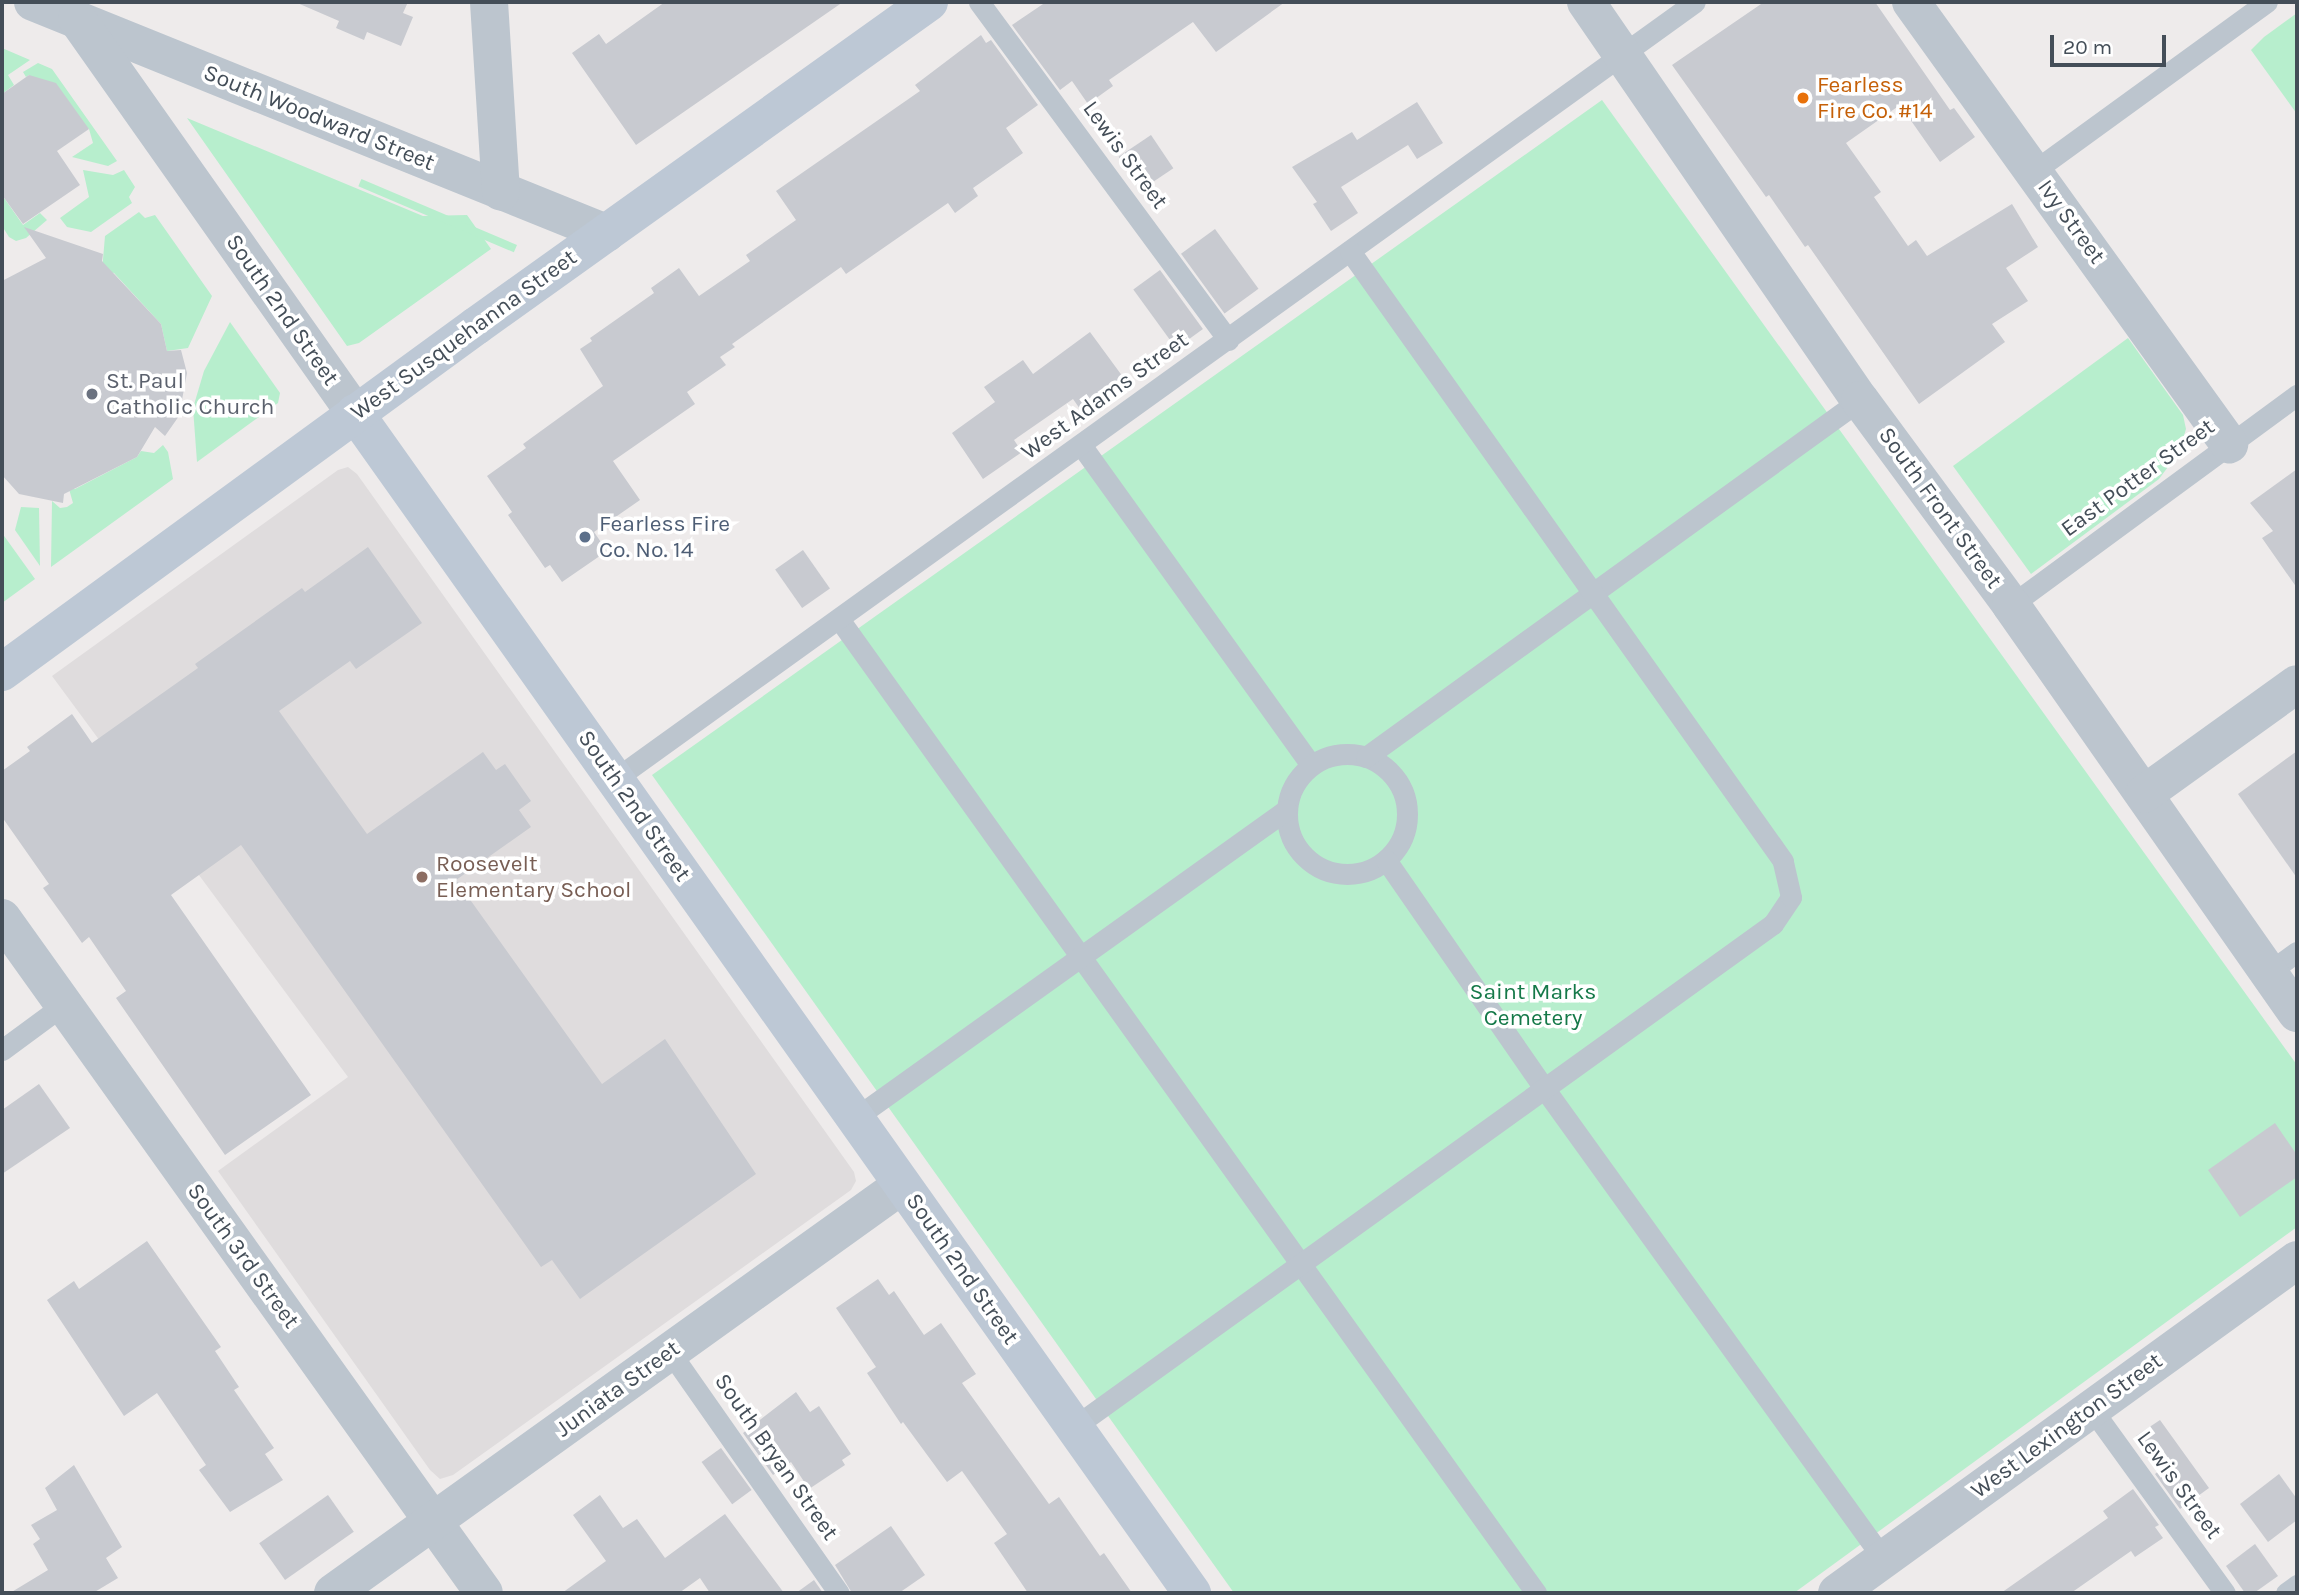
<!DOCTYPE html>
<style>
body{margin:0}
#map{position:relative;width:2299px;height:1595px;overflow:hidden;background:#eeebeb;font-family:Karla,sans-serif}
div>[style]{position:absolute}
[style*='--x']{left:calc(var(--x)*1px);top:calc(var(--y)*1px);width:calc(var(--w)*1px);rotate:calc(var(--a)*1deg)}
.education>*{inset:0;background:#dfdcdd}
.green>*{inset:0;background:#b7eecd;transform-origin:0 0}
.building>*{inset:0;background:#c8cad0;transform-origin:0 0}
.lane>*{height:21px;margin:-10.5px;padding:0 10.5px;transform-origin:10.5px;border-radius:10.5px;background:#bcc5ce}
.lane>.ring{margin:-10.5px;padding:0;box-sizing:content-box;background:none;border:21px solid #bcc5ce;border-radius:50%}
.street>*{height:38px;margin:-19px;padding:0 19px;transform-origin:19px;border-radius:19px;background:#bcc5ce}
.secondary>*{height:38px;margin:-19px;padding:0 19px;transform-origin:19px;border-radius:19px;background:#bdc8d5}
.dots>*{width:19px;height:19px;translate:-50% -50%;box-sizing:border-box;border:4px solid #fff;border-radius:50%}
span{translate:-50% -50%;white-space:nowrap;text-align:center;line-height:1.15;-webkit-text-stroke:7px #fff;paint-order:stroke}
.food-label{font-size:23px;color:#c56008}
.left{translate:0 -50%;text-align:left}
.street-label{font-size:23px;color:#444e58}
.worship-label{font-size:23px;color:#5b616d}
.service-label{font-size:23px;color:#4e5e75}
.education-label{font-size:23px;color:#785e54}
.park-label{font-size:23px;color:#157949}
.frame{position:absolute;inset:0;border:4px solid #444e58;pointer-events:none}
.scale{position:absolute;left:2050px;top:35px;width:116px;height:32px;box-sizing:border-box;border:4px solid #444e58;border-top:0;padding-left:9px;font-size:21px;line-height:24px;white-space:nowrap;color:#444e58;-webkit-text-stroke:5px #fff;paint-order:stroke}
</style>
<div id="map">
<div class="education">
<i style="clip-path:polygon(348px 467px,357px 474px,854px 1172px,856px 1181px,851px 1190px,453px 1475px,440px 1479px,430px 1470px,218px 1171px,348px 1077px,52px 676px,338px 470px)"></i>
</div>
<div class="green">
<i style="clip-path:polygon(2297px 13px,2297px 114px,2251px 50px,2264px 37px)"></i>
<i style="clip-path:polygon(2px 48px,30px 60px,8px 75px,14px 85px,2px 94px)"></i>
<i style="clip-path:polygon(38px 63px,52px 69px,117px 161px,108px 166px,72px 157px,93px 143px,89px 129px,29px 75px,26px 77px,23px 72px)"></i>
<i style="clip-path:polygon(1602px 100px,2297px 1065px,2297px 1227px,1794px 1593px,1234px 1593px,652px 775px)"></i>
<i style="clip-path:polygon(187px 118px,423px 216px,467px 215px,491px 249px,359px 343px,347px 346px)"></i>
<i style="clip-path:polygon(83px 170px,113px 175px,124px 170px,135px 187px,129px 197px,132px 203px,91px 232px,67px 227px,60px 218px,89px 197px)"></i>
<i style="clip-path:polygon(2px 195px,23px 225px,40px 213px,47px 220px,26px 238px,16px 241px,9px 237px,2px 226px)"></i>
<i style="clip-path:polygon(139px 212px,145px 218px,155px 215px,212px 296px,188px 348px,167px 351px,161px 324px,114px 273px,102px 271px,105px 236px)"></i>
<i style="left:517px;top:245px;width:8px;height:169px;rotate:113deg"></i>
<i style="clip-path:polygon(230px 322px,280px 393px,278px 403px,197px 462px,193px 408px,204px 371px)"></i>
<i style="clip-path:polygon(2128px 338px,2183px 415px,2186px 429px,2179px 452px,2159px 479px,2031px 574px,1953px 466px)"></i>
<i style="clip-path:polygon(163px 445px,168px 452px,173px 479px,51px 567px,52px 501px,60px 508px,67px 507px,73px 503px,69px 489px,75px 489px,137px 457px,141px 451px,154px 453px)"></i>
<i style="clip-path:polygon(21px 507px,39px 508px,40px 566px,15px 530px)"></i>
<i style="clip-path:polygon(2px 533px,35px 579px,2px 603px)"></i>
</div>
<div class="building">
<i style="clip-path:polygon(295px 2px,408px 2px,403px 13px,413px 17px,401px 46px,367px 32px,364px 40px,336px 28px,339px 21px)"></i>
<i style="clip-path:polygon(665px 2px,843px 2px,636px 145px,572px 53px,599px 34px,606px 44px)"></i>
<i style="clip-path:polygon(1046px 2px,1285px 2px,1216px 52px,1193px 22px,1109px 80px,1113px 86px,1088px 104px,1072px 81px,1060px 90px,1012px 25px)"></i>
<i style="clip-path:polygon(1764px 2px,1875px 2px,1950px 110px,1954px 108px,1975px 137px,1940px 162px,1900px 105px,1846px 143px,1881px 192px,1874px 197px,1908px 246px,1916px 240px,1927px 256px,2012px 204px,2038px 247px,2006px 268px,2028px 301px,1992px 324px,2005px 342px,1919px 404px,1808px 245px,1805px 247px,1769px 195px,1766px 197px,1672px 65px)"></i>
<i style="clip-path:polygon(981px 35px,986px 43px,991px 40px,1038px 105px,1006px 128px,1023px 153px,973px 188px,978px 196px,955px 213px,948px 203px,846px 274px,841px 267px,732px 344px,735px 347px,720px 357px,726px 365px,687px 392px,695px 404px,613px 461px,640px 500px,594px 532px,607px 551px,562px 582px,550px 565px,545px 568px,508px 515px,512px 512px,487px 476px,526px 448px,523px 444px,603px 386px,580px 349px,592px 341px,590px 338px,654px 293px,651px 288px,679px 268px,699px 296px,750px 261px,746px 255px,796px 220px,776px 191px,920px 91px,915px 85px)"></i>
<i style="clip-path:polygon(29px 75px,56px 83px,89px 129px,57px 151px,80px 185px,23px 224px,2px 195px,2px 94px)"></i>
<i style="clip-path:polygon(1417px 102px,1443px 143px,1417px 159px,1408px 145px,1341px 187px,1358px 213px,1331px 231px,1313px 204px,1317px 202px,1292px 167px,1352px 132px,1357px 140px)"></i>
<i style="left:1151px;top:135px;width:40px;height:39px;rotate:56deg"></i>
<i style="clip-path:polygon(24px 227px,103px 254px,102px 261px,161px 324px,167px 351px,181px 350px,187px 373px,179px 416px,165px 436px,155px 427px,137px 457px,64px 494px,63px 503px,19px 494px,2px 475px,2px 281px,46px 258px)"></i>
<i style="left:1215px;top:229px;width:74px;height:42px;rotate:54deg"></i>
<i style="left:1160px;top:270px;width:73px;height:33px;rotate:54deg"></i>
<i style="clip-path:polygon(1090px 332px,1123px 377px,1080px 409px,1073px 399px,1014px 440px,1022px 452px,983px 479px,952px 433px,995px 402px,984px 387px,1023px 360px,1033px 374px)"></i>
<i style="clip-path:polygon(2297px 469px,2297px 588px,2262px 538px,2273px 531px,2250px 503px)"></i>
<i style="clip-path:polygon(368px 547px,422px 623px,356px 669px,350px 661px,279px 711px,367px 834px,483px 752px,496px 770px,505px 764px,531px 801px,519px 810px,531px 827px,456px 880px,602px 1084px,665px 1039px,756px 1174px,580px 1299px,552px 1260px,541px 1267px,241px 845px,171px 895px,311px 1095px,225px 1155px,116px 998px,126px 991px,89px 937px,82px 943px,66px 920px,43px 888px,49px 884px,2px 817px,2px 771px,30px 751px,27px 747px,72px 714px,92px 743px,198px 668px,195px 664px,302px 588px,305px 592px)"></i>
<i style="left:803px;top:550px;width:47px;height:34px;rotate:55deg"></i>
<i style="clip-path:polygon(2297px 751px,2297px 878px,2238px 794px)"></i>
<i style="clip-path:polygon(39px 1084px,70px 1128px,2px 1174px,2px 1110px)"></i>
<i style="clip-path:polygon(2275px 1123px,2297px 1155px,2297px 1177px,2240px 1217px,2208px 1170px)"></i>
<i style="clip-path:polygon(147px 1241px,221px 1347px,215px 1351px,239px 1387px,234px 1390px,274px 1448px,265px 1454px,283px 1480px,230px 1512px,199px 1470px,206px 1465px,157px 1393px,124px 1416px,47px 1300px,74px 1281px,79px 1289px)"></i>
<i style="clip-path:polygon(878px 1279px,889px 1295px,894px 1291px,924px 1335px,941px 1323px,976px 1374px,962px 1383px,1049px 1504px,1059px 1497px,1100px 1556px,1104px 1553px,1132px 1593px,1028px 1593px,994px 1543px,1007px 1534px,962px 1471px,947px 1482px,903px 1422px,901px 1424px,867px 1373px,876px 1367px,836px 1308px)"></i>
<i style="clip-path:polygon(796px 1392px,810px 1412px,819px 1406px,851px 1454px,842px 1460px,845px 1465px,809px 1489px,791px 1462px,773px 1475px,743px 1433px)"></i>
<i style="clip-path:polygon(2160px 1420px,2209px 1488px,2180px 1509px,2155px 1474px,2160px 1470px,2136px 1436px)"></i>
<i style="left:721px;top:1448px;width:52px;height:24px;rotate:54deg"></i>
<i style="clip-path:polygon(74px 1465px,122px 1547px,106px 1558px,118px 1578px,93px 1593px,10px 1593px,48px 1570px,33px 1544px,40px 1539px,31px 1525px,57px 1510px,45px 1488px)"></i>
<i style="clip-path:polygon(2279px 1474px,2297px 1499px,2297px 1520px,2268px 1542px,2240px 1504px)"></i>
<i style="clip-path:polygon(2133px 1489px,2159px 1525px,2155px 1527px,2163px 1538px,2135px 1557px,2131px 1551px,2071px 1593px,2001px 1593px,2108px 1518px,2103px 1511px)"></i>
<i style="left:328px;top:1495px;width:45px;height:84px;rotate:55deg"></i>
<i style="clip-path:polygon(600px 1495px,623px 1528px,637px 1519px,665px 1558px,725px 1514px,784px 1593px,710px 1593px,700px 1578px,679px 1593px,562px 1593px,606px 1561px,573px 1515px)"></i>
<i style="clip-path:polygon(891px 1526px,925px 1575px,899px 1593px,852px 1593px,835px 1565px)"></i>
<i style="clip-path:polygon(2255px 1544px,2278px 1576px,2254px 1593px,2245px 1593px,2226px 1566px)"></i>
<i style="clip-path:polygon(814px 1580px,823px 1593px,796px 1593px)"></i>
</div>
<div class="lane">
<i style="--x:979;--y:2;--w:420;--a:53.6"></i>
<i style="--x:2034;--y:171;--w:288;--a:-36"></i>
<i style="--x:1081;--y:445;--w:394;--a:54.3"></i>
<i style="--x:2011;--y:605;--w:355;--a:-36.3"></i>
<i style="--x:839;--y:619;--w:1198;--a:54.41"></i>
<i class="ring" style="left:1287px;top:754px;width:99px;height:99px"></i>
<i style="--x:1366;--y:757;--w:609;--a:-35.85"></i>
<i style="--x:615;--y:779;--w:1330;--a:-35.73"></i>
<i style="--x:1386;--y:860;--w:277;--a:55.3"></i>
<i style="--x:1544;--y:1088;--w:582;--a:54.23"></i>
<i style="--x:2269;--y:972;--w:34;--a:-36"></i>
<i style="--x:2;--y:1050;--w:76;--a:-36.4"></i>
<i style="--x:855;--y:1118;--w:530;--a:-35.55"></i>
<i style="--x:670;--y:1352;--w:294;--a:55"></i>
<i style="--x:2091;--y:1408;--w:228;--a:54.1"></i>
<i style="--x:1074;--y:1427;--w:861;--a:-35.74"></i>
<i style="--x:1773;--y:924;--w:32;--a:-56"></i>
<i style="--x:1791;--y:897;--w:37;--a:-103"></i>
<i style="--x:1783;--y:861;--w:748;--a:-125.37"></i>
<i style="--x:2286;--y:1593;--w:14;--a:-36"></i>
</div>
<div class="street">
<i style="--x:33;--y:2;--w:618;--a:21.96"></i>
<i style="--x:489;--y:2;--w:190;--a:86.4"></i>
<i style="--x:1586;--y:2;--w:483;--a:55.5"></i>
<i style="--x:1860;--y:400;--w:255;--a:53.6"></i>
<i style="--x:2011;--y:605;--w:498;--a:55"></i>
<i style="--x:1911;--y:2;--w:545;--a:54.27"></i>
<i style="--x:77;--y:19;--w:482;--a:54.8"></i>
<i style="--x:2144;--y:794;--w:188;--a:-35.7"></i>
<i style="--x:2;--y:918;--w:829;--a:54.47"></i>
<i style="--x:333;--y:1593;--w:700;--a:-35.64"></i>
<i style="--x:1837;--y:1593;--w:568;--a:-35.9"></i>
</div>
<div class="secondary">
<i style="--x:355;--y:413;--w:1447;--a:54.65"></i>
<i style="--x:2;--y:672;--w:587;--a:-36.13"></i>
<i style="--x:476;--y:326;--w:557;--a:-35.57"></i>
</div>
<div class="dots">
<i style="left:1803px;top:98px;background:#e8710a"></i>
<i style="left:92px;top:394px;background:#6b7280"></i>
<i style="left:585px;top:537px;background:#5c6f8a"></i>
<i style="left:422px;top:877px;background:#8d6e63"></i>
</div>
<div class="food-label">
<span class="left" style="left:1817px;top:98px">Fearless<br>Fire Co. #14</span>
</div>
<div class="street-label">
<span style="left:319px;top:118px;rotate:22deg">South Woodward Street</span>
<span style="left:1125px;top:155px;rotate:54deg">Lewis Street</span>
<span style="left:2071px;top:222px;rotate:54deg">Ivy Street</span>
<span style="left:282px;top:310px;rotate:55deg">South 2nd Street</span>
<span style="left:464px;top:335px;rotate:-36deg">West Susquehanna Street</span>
<span style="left:1105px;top:396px;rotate:-36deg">West Adams Street</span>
<span style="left:2138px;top:478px;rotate:-36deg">East Potter Street</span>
<span style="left:1940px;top:508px;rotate:54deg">South Front Street</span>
<span style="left:634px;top:806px;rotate:55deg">South 2nd Street</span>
<span style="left:243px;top:1256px;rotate:54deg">South 3rd Street</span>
<span style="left:962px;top:1269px;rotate:55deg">South 2nd Street</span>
<span style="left:618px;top:1389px;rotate:-36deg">Juniata Street</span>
<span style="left:2067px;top:1426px;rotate:-36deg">West Lexington Street</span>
<span style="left:776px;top:1457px;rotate:55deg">South Bryan Street</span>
<span style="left:2179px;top:1485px;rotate:54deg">Lewis Street</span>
</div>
<div class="worship-label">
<span class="left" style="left:106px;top:394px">St. Paul<br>Catholic Church</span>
</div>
<div class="service-label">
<span class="left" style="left:599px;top:537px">Fearless Fire<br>Co. No. 14</span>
</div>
<div class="education-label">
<span class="left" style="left:436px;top:877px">Roosevelt<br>Elementary School</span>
</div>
<div class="park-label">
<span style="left:1533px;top:1005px">Saint Marks<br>Cemetery</span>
</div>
<div class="frame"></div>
<div class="scale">20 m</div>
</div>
